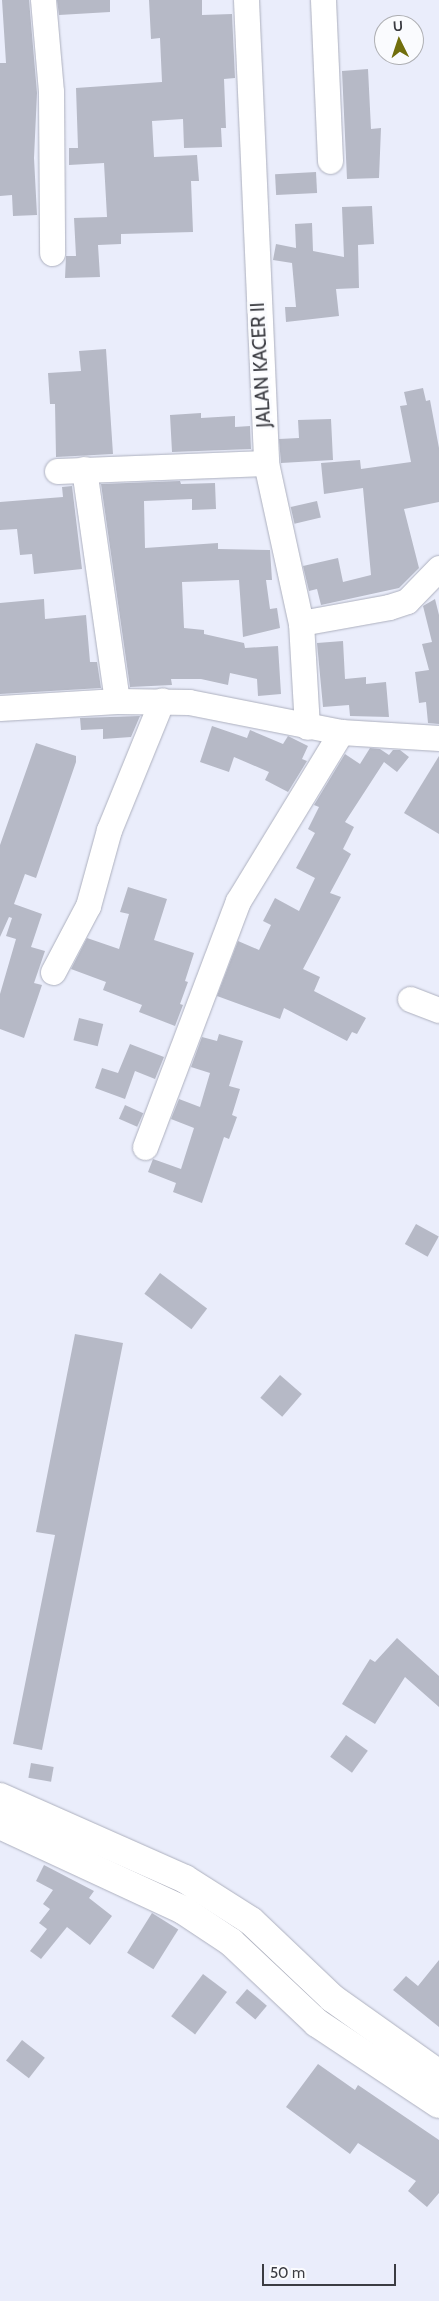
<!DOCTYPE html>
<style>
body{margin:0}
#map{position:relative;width:439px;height:2301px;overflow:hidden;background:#eaedfb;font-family:Cabin,sans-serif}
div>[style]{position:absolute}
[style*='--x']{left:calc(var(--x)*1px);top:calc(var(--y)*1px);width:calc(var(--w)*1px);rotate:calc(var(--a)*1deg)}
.building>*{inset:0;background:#b6b9c6;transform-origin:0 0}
.roads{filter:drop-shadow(0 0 1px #adb0be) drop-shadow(0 0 1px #adb0be)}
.minor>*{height:25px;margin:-12.5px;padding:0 12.5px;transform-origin:12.5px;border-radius:12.5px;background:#fff}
.highway>*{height:28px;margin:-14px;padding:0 14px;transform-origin:14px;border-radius:14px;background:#fff}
span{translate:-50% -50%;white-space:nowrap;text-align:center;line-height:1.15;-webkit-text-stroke:5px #fafbfe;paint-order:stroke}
.street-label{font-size:19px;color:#3b3c42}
.north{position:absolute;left:374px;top:15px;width:50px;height:50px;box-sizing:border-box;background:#fafbfe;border:1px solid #aeafb3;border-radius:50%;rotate:356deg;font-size:14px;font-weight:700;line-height:20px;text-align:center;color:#3b3c42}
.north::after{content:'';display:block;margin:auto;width:18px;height:22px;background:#716e0d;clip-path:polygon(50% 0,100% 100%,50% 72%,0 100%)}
.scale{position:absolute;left:262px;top:2264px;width:134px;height:22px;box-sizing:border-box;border:2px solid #3b3c42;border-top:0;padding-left:6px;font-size:15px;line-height:18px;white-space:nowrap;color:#3b3c42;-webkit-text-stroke:4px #fafbfe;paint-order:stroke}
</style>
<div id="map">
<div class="building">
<i style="clip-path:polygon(2px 0,29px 0,37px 93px,34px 158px,37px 215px,13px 216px,12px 195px,0 196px,0 63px,6px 63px)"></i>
<i style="clip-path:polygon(57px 0,110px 0,110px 12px,59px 15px)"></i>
<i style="clip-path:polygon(149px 0,202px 0,202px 15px,232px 14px,235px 78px,224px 79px,226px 128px,221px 128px,222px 147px,184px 148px,183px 119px,152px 121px,154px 157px,197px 155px,199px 181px,191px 181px,193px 232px,121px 234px,121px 244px,98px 245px,100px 277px,65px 278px,66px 256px,76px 256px,74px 218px,107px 217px,104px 163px,69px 165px,69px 148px,78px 148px,76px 88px,162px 82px,160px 38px,151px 39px)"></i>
<i style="clip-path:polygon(368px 69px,371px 129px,381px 128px,379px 178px,347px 179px,342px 71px)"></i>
<i style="left:316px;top:172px;width:21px;height:41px;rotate:87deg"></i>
<i style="clip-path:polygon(372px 206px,374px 244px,358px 245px,359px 288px,336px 289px,339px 316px,286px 322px,285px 307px,296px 307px,292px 263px,273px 260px,276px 244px,296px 248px,295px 224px,312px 223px,313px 251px,344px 257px,342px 207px)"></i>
<i style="clip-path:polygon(106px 349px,113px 454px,56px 457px,55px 404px,50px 404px,48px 373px,81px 371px,79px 351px)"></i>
<i style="clip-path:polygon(423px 388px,426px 401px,430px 400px,439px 448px,439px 502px,404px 509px,419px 568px,399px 588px,321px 605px,317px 589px,309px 591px,303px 566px,338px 558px,343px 582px,371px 575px,363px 488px,324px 494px,321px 463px,360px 460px,361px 469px,411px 462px,400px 406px,407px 405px,404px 392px)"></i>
<i style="clip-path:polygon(201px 413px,201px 418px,235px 416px,235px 427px,250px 426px,251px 449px,172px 452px,170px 415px)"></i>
<i style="clip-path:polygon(331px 419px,333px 460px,281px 463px,279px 439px,299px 438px,298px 420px)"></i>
<i style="clip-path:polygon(180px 481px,181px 484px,215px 483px,216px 509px,192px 510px,192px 499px,144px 501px,145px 548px,218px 543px,218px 549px,270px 550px,272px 580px,266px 580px,270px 609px,277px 608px,280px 628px,243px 637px,239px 580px,182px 582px,184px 628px,204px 630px,204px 634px,244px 643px,245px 648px,278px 646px,281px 694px,258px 696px,257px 679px,230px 673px,228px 685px,201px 679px,171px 679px,172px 685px,130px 687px,101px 484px)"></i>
<i style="clip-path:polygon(72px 486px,82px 569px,34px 574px,32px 554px,20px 555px,17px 529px,0 530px,0 502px,63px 497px,62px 487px)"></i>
<i style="left:317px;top:501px;width:17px;height:27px;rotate:77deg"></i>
<i style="clip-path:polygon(44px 599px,45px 619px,86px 615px,90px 662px,97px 662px,101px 688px,0 694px,0 603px)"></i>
<i style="clip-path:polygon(435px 599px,439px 615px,439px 724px,428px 723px,426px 702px,419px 703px,415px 672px,429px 670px,422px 644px,432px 642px,423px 606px)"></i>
<i style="clip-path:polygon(343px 641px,345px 679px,366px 677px,366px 684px,386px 682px,389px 717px,350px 716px,349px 705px,323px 707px,317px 643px)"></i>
<i style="clip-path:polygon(140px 716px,131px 737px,103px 739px,103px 729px,81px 730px,80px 718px)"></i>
<i style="clip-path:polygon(212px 726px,247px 738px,250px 730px,283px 744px,288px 736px,308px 746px,302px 759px,307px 761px,288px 792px,265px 780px,269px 772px,234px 757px,229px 772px,200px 762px)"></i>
<i style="clip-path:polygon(36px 743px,76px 756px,76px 762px,36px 878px,25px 874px,14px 904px,42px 914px,31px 947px,45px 951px,34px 983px,42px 985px,24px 1038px,0 1029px,0 994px,16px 939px,6px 936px,12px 918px,9px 917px,0 937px,0 845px)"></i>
<i style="clip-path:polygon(370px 748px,380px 749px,389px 755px,393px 750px,400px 750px,409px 757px,397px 772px,384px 762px,345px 822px,354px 827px,343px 849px,351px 854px,330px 893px,341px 897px,303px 969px,320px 977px,314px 991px,366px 1018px,357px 1034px,352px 1032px,347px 1041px,284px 1008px,280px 1019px,217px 996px,238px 941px,259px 950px,271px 925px,263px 921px,275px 898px,299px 911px,315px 878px,296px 868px,315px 833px,308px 829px,319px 807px,314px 805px,345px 754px,360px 764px)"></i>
<i style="clip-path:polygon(439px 756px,439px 834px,404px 813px)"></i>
<i style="clip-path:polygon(128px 887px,167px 899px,154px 940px,194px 953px,185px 981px,188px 982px,180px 1004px,183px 1005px,175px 1026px,139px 1012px,142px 1005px,103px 990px,106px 982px,71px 969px,87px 938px,119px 949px,129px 914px,120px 912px)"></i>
<i style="left:79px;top:1018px;width:25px;height:23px;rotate:14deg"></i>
<i style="clip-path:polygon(219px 1034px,243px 1041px,229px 1086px,240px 1089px,232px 1115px,237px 1117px,229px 1139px,224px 1137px,202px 1203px,173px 1192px,176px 1183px,148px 1172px,153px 1159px,181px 1169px,194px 1128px,171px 1119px,179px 1099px,200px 1107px,210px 1073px,191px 1067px,202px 1037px,217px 1041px)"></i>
<i style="clip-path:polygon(130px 1044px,164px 1057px,155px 1079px,135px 1071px,125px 1099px,95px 1088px,102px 1068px,118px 1073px)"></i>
<i style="left:125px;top:1105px;width:20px;height:15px;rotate:24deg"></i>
<i style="left:416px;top:1224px;width:26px;height:23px;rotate:29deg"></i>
<i style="left:160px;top:1273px;width:59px;height:26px;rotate:37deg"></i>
<i style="clip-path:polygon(75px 1334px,123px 1343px,42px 1750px,13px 1744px,55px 1535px,36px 1532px)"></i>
<i style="left:280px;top:1375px;width:29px;height:30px;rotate:41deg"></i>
<i style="clip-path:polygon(397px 1638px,439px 1676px,439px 1707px,405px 1677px,375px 1724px,342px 1704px,370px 1659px,375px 1662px)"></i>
<i style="left:346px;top:1735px;width:27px;height:27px;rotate:36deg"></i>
<i style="left:31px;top:1763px;width:23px;height:15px;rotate:10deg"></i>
<i style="clip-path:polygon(44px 1865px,94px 1891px,89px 1898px,112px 1916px,90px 1945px,67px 1927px,41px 1959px,30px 1951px,47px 1929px,39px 1923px,50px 1909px,43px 1904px,53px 1890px,36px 1881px)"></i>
<i style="left:152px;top:1913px;width:31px;height:47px;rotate:32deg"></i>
<i style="clip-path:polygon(439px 1960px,439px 2027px,393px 1990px,406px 1976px,418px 1986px)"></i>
<i style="left:203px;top:1974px;width:30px;height:53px;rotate:37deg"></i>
<i style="left:247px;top:1989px;width:26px;height:18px;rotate:40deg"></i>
<i style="left:22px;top:2040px;width:29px;height:26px;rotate:38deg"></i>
<i style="clip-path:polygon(318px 2064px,355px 2090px,358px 2085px,439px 2140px,439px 2193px,427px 2207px,408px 2191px,416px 2181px,358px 2143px,350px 2154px,286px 2107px)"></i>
</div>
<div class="roads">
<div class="minor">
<i style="--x:43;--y:0;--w:92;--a:85"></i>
<i style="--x:51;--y:92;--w:161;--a:89.6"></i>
<i style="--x:246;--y:0;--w:463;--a:87.5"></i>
<i style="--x:266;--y:463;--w:164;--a:77.7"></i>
<i style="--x:301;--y:623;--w:104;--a:86.7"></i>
<i style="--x:323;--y:0;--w:161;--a:87.5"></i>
<i style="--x:84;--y:469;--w:234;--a:81.9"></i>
<i style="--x:57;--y:471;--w:209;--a:-2.2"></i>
<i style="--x:301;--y:623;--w:89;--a:-10.3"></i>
<i style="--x:389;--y:607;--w:19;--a:-18"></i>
<i style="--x:407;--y:601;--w:46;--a:-45.9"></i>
<i style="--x:0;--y:708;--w:117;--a:-3.4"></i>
<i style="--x:117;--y:701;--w:72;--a:0.8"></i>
<i style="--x:189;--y:702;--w:155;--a:11.2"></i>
<i style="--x:341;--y:732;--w:98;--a:3.5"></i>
<i style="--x:53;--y:972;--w:75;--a:-62.1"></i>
<i style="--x:88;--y:906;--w:79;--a:-74.6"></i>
<i style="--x:109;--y:830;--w:140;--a:-67.8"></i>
<i style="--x:410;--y:999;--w:31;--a:21"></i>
<i style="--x:145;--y:1147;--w:263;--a:-69.3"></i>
<i style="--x:238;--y:901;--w:198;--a:-58.6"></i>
</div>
<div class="highway">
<i style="--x:0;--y:1797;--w:202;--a:23.9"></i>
<i style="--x:185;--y:1879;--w:78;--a:32.5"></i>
<i style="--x:251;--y:1921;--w:112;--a:43.5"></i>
<i style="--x:332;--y:1998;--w:131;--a:35.4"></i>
<i style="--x:0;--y:1825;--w:202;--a:24.9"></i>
<i style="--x:183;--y:1910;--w:58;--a:33.7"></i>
<i style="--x:231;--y:1942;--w:118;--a:43.3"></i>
<i style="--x:317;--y:2023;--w:146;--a:33.6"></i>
</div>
</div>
<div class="street-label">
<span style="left:261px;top:365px;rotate:-93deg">JALAN KACER II</span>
</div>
<div class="north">U</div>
<div class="scale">50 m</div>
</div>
